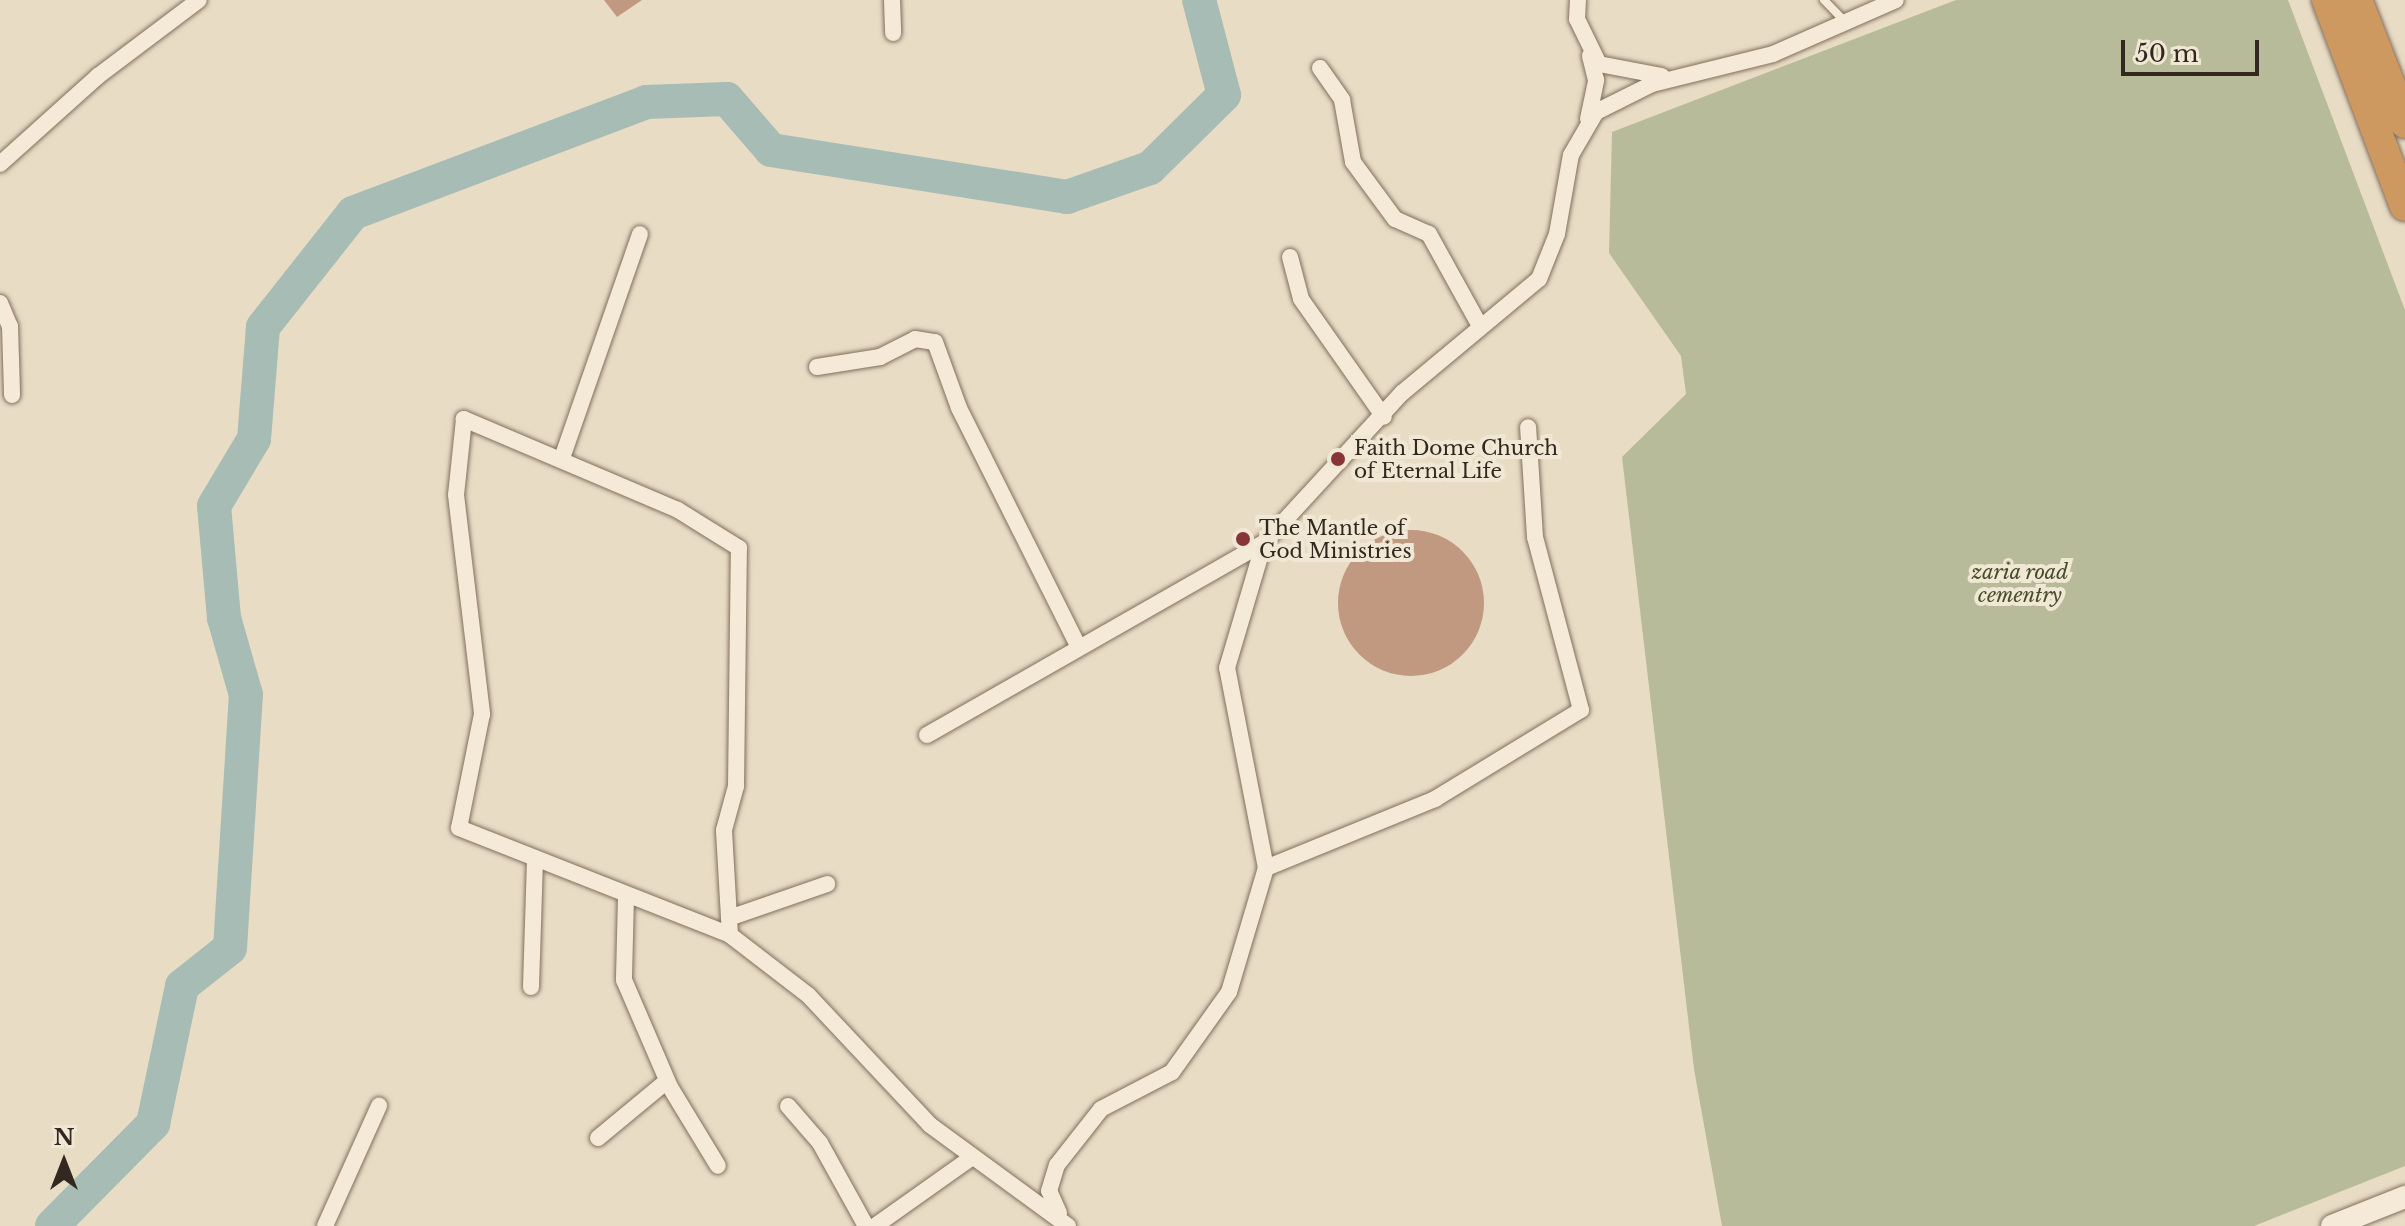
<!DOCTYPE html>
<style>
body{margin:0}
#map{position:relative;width:2405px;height:1226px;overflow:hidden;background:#e8dcc5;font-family:"Libre Baskerville",serif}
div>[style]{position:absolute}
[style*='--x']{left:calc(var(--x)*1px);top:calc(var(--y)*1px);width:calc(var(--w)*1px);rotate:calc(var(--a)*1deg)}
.cemetery>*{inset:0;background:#b8bb99}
.river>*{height:34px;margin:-17px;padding:0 17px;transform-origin:17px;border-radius:17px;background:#a6bcb5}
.building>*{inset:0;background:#c19980}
.round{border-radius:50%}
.roads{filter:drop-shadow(0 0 2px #816f5d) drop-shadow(0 0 2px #816f5d)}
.lane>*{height:8px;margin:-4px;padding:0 4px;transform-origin:4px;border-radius:4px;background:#f4ead7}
.street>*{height:16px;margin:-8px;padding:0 8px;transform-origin:8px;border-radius:8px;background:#f4ead7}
.secondary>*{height:22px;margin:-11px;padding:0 11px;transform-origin:11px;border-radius:11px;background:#f4ead7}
.highway>*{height:30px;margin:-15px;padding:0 15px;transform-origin:15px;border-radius:15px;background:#cd9960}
.dots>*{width:22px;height:22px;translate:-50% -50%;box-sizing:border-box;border:4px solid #f0e7d4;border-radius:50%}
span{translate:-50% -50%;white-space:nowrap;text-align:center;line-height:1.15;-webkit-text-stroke:8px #f0e7d4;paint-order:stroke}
.poi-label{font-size:20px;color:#33281f}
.left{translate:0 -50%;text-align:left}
.park-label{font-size:20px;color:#454d29;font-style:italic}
.north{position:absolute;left:24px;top:1122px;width:80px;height:80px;-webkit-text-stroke:6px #f0e7d4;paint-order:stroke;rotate:0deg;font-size:22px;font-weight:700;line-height:32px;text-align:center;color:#33281f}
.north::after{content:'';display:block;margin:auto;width:28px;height:36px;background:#33281f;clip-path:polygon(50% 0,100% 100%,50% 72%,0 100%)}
.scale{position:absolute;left:2121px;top:40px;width:138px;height:36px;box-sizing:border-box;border:4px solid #33281f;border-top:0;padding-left:10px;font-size:24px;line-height:28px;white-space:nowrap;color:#33281f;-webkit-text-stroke:6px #f0e7d4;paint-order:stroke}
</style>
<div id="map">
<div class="cemetery">
<i style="clip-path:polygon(1956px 0,2288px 0,2405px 310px,2405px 1166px,2254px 1226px,1722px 1226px,1694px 1069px,1622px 457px,1686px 394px,1681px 356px,1609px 253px,1612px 132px)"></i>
</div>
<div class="river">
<i style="--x:52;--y:1226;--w:144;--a:-45.3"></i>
<i style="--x:153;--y:1124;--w:141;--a:-78.1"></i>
<i style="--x:182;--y:986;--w:61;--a:-38.4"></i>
<i style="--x:230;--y:948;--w:254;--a:-86.4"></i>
<i style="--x:246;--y:695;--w:80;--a:-105.9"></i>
<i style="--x:224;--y:618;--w:112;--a:-95.1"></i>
<i style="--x:214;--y:506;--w:78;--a:-59.2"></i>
<i style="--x:254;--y:439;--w:112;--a:-85.4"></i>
<i style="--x:263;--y:327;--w:145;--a:-51.7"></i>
<i style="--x:353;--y:213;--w:313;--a:-20.7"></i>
<i style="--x:646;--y:102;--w:81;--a:-2.1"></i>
<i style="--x:727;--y:99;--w:67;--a:49.2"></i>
<i style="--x:771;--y:150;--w:300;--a:9"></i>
<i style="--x:1067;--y:197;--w:88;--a:-19.3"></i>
<i style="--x:1150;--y:168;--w:104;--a:-44.6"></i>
<i style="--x:1224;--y:95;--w:98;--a:-104.7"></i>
</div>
<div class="building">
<i style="clip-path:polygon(604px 0,642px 0,617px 17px)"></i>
<i class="round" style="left:1338px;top:530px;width:146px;height:146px"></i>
</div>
<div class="roads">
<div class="lane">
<i style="--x:1824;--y:0;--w:30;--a:46"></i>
</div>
<div class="street">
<i style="--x:892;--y:0;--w:33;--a:88"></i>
<i style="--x:1578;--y:0;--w:19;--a:93"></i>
<i style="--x:1577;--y:19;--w:50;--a:63.9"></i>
<i style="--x:1599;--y:64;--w:64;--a:10.8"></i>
<i style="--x:1320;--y:68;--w:39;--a:55"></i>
<i style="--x:1342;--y:100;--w:63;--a:79.9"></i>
<i style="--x:1353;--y:162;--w:71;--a:53.6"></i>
<i style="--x:1395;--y:219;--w:37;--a:24"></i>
<i style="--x:1429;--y:234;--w:105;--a:61"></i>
<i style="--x:1588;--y:119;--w:40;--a:-78"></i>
<i style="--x:1596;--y:80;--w:25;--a:-104"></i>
<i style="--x:0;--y:164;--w:132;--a:-41.9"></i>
<i style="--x:98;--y:76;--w:126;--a:-37"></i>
<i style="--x:1290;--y:257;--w:43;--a:75.3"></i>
<i style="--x:1301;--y:299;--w:144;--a:54.9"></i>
<i style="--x:0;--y:303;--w:25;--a:67"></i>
<i style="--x:10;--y:326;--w:69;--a:88.3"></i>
<i style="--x:817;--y:367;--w:64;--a:-9"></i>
<i style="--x:880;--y:357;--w:39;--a:-27"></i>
<i style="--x:915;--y:339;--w:20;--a:9"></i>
<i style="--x:935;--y:342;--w:70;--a:70"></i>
<i style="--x:959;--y:408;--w:268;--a:63.4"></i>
<i style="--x:562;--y:458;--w:237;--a:-70.8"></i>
<i style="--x:927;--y:735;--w:388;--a:-29.7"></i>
<i style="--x:1266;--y:868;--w:183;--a:-22.2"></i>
<i style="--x:1435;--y:799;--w:171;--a:-31.4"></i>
<i style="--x:1581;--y:710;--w:179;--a:-104.9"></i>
<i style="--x:1535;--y:537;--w:110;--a:-93.6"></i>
<i style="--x:626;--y:896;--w:84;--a:91.4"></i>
<i style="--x:624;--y:980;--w:116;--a:66.7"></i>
<i style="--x:670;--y:1087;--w:92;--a:58.7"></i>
<i style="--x:729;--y:918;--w:104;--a:-19.1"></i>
<i style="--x:730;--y:935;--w:105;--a:-93.3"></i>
<i style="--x:724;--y:830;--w:46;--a:-74.7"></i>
<i style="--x:736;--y:786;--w:238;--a:-89.3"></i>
<i style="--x:739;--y:548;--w:72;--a:-148.1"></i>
<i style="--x:678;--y:510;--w:233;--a:-157"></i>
<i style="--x:464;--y:419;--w:76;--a:96"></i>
<i style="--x:456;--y:495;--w:221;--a:83.2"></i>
<i style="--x:482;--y:714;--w:116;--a:101.4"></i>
<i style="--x:459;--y:828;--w:291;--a:21.5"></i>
<i style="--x:730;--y:935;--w:98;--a:37.6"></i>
<i style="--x:808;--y:995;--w:178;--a:46.8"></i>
<i style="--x:930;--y:1125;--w:171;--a:36.2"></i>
<i style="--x:531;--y:987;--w:127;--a:-88.2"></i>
<i style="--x:788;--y:1106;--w:49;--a:49.1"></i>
<i style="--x:820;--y:1143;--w:95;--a:61"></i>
<i style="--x:598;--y:1138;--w:89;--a:-39.6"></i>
<i style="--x:1059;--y:1213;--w:24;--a:-114"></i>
<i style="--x:1049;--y:1191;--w:27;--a:-73"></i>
<i style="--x:1057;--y:1165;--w:71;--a:-51.8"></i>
<i style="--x:1101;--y:1109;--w:80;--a:-27.5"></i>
<i style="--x:1172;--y:1072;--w:98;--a:-54.5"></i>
<i style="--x:1229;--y:992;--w:129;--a:-73.4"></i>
<i style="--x:1266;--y:868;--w:204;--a:-101"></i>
<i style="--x:1227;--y:668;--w:130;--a:-73.5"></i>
<i style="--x:1264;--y:543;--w:204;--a:-47.4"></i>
<i style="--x:1402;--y:393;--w:178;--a:-39.8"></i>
<i style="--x:1539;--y:279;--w:48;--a:-68.2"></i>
<i style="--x:1557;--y:234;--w:80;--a:-80"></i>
<i style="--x:1571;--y:155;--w:50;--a:-59.8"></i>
<i style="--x:1596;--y:112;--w:63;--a:-26.6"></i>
<i style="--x:1652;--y:84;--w:125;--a:-13.9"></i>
<i style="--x:1773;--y:54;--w:134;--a:-23.7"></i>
<i style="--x:325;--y:1226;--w:132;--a:-65.8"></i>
<i style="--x:875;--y:1226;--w:118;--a:-35.3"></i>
</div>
<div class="secondary">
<i style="--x:2332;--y:1226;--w:79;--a:-21.7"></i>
</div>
<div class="highway">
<i style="--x:2327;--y:0;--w:220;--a:69.3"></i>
<i style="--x:2357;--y:0;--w:132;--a:68.7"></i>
</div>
</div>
<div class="dots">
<i style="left:1338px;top:459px;background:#883538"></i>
<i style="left:1243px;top:539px;background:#883538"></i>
</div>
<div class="poi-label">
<span class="left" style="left:1354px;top:460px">Faith Dome Church<br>of Eternal Life</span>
<span class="left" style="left:1259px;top:540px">The Mantle of<br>God Ministries</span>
</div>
<div class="park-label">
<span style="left:2020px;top:584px">zaria road<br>cementry</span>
</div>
<div class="north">N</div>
<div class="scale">50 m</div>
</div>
